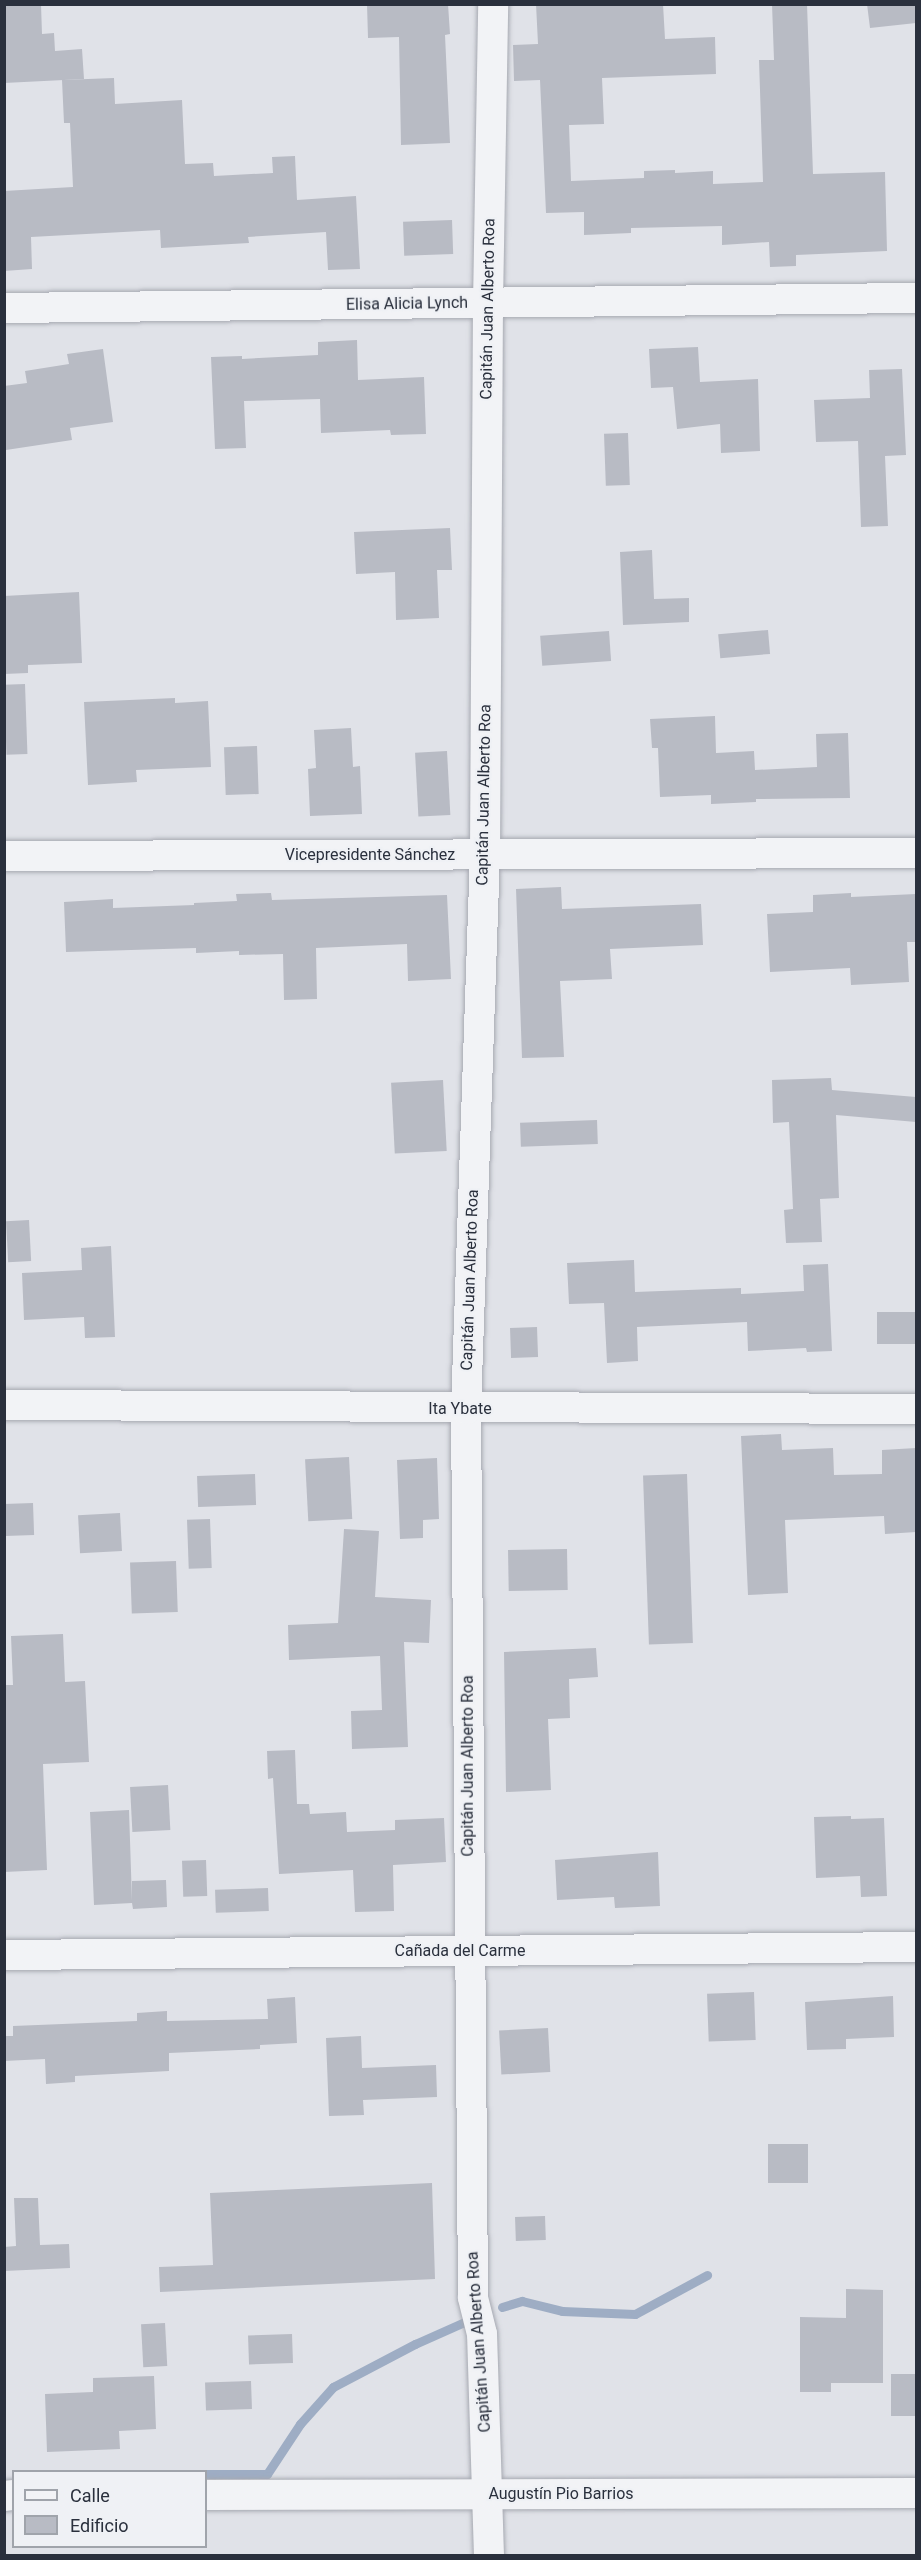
<!DOCTYPE html>
<meta charset="utf-8">
<style>
body{margin:0}
#map{position:relative;width:921px;height:2560px;overflow:hidden;background:#e0e2e8;font-family:Roboto,sans-serif}
div>[style]{position:absolute}
[style*='--x']{left:calc(var(--x)*1px);top:calc(var(--y)*1px);width:calc(var(--w)*1px);rotate:calc(var(--a)*1deg)}
.stream>*{height:9px;margin:-4.5px;padding:0 4.5px;transform-origin:4.5px;border-radius:4.5px;background:#9eadc4}
.building>*{inset:0;background:#b8bbc4;transform-origin:0 0}
.roads{filter:drop-shadow(0 0 2px #a6a9b1) drop-shadow(0 0 2px #a6a9b1)}
.minor>*{height:30px;margin:-15px;padding:0 15px;transform-origin:15px;border-radius:15px;background:#f2f3f6}
span{translate:-50% -50%;white-space:nowrap;text-align:center;line-height:1.15;-webkit-text-stroke:4.5px #eff1f5;paint-order:stroke}
.street-label{font-size:16px;color:#2a303d}
.frame{position:absolute;inset:0;border:6px solid #2a303d;pointer-events:none}
.legend{position:absolute;left:12px;top:2470px;width:195px;height:78px;box-sizing:border-box;background:#eff1f5;border:2px solid #a0a4ab;margin:0;padding:8px 10px;list-style:none;font-size:18px;color:#2a303d}
.legend li{display:flex;align-items:center;gap:12px;height:30px}
.legend b{width:30px;border:2px solid #a0a4ab}
</style>
<div id="map">
<div class="stream">
<i style="--x:502;--y:2307;--w:21;--a:-17"></i>
<i style="--x:522;--y:2301;--w:41;--a:14"></i>
<i style="--x:562;--y:2311;--w:73;--a:2.4"></i>
<i style="--x:635;--y:2314;--w:82;--a:-28.4"></i>
<i style="--x:206;--y:2474;--w:61;--a:0"></i>
<i style="--x:267;--y:2474;--w:60;--a:-56.6"></i>
<i style="--x:300;--y:2424;--w:50;--a:-48.3"></i>
<i style="--x:333;--y:2387;--w:93;--a:-27.7"></i>
<i style="--x:415;--y:2344;--w:59;--a:-24"></i>
</div>
<div class="building">
<i style="clip-path:polygon(4px 4px,41px 4px,42px 34px,54px 33px,55px 51px,82px 49px,84px 79px,4px 83px)"></i>
<i style="clip-path:polygon(367px 4px,448px 4px,450px 34px,445px 35px,450px 143px,401px 145px,399px 37px,368px 38px)"></i>
<i style="clip-path:polygon(536px 4px,663px 4px,665px 39px,715px 37px,716px 74px,602px 78px,604px 124px,569px 125px,571px 181px,644px 178px,644px 171px,675px 170px,675px 173px,713px 171px,713px 184px,763px 182px,759px 60px,774px 60px,772px 4px,807px 4px,813px 174px,885px 172px,887px 251px,796px 255px,796px 266px,770px 267px,769px 242px,722px 245px,722px 226px,631px 228px,631px 233px,584px 235px,584px 212px,546px 213px,540px 80px,514px 81px,513px 45px,538px 44px)"></i>
<i style="clip-path:polygon(867px 4px,916px 4px,916px 23px,870px 28px)"></i>
<i style="clip-path:polygon(114px 78px,115px 104px,182px 100px,185px 164px,213px 163px,214px 176px,273px 173px,272px 157px,295px 156px,297px 200px,356px 196px,360px 269px,328px 270px,326px 232px,248px 237px,249px 243px,161px 248px,160px 230px,31px 237px,32px 269px,4px 271px,4px 191px,73px 187px,70px 123px,64px 123px,62px 80px)"></i>
<i style="left:452px;top:220px;width:34px;height:49px;rotate:88deg"></i>
<i style="clip-path:polygon(357px 340px,358px 380px,424px 377px,426px 434px,391px 435px,390px 430px,321px 433px,320px 399px,244px 401px,246px 448px,215px 449px,211px 357px,242px 356px,242px 359px,318px 355px,318px 342px)"></i>
<i style="clip-path:polygon(698px 347px,700px 382px,758px 379px,760px 451px,721px 453px,720px 424px,677px 429px,673px 387px,651px 388px,649px 349px)"></i>
<i style="clip-path:polygon(103px 349px,113px 422px,70px 428px,72px 440px,6px 450px,4px 386px,27px 383px,25px 371px,69px 364px,67px 354px)"></i>
<i style="clip-path:polygon(902px 369px,906px 455px,885px 456px,888px 526px,861px 527px,858px 441px,816px 442px,814px 400px,870px 398px,869px 370px)"></i>
<i style="left:628px;top:433px;width:52px;height:24px;rotate:88deg"></i>
<i style="clip-path:polygon(450px 528px,452px 570px,437px 570px,439px 618px,396px 620px,395px 572px,356px 574px,354px 532px)"></i>
<i style="clip-path:polygon(652px 550px,654px 599px,689px 598px,689px 622px,623px 625px,620px 552px)"></i>
<i style="clip-path:polygon(79px 592px,82px 663px,28px 665px,28px 673px,4px 674px,4px 596px)"></i>
<i style="left:768px;top:630px;width:24px;height:50px;rotate:85deg"></i>
<i style="left:609px;top:631px;width:30px;height:69px;rotate:86deg"></i>
<i style="left:25px;top:684px;width:70px;height:21px;rotate:88deg"></i>
<i style="clip-path:polygon(175px 698px,175px 703px,208px 701px,211px 767px,136px 770px,137px 782px,88px 785px,84px 702px)"></i>
<i style="clip-path:polygon(715px 716px,716px 753px,754px 751px,755px 770px,817px 767px,816px 734px,848px 733px,850px 798px,756px 799px,756px 802px,711px 804px,711px 795px,660px 797px,658px 748px,652px 748px,650px 719px)"></i>
<i style="clip-path:polygon(351px 728px,353px 767px,360px 766px,362px 814px,310px 816px,308px 769px,316px 768px,314px 730px)"></i>
<i style="left:257px;top:746px;width:48px;height:33px;rotate:88deg"></i>
<i style="left:447px;top:751px;width:64px;height:32px;rotate:87deg"></i>
<i style="clip-path:polygon(561px 887px,562px 909px,701px 904px,703px 945px,610px 949px,612px 979px,560px 981px,564px 1057px,522px 1058px,516px 889px)"></i>
<i style="clip-path:polygon(271px 893px,272px 900px,447px 895px,451px 979px,408px 981px,407px 944px,316px 948px,317px 999px,284px 1000px,283px 954px,239px 955px,239px 951px,196px 953px,196px 948px,66px 952px,64px 902px,113px 899px,113px 908px,194px 905px,194px 903px,237px 901px,236px 894px)"></i>
<i style="clip-path:polygon(851px 893px,851px 897px,916px 894px,916px 942px,907px 942px,909px 982px,851px 985px,850px 968px,770px 972px,767px 914px,813px 912px,813px 895px)"></i>
<i style="clip-path:polygon(831px 1078px,832px 1090px,916px 1097px,916px 1122px,836px 1115px,839px 1198px,820px 1199px,822px 1242px,786px 1243px,784px 1210px,793px 1209px,789px 1122px,773px 1123px,772px 1080px)"></i>
<i style="left:443px;top:1080px;width:71px;height:52px;rotate:87deg"></i>
<i style="left:597px;top:1120px;width:24px;height:77px;rotate:88deg"></i>
<i style="left:29px;top:1220px;width:41px;height:23px;rotate:87deg"></i>
<i style="clip-path:polygon(111px 1246px,115px 1337px,85px 1338px,84px 1317px,24px 1320px,22px 1273px,82px 1270px,81px 1248px)"></i>
<i style="clip-path:polygon(634px 1260px,635px 1292px,741px 1288px,741px 1294px,804px 1291px,803px 1265px,828px 1264px,832px 1351px,807px 1352px,806px 1348px,748px 1351px,747px 1322px,637px 1327px,638px 1361px,607px 1363px,604px 1303px,569px 1304px,567px 1263px)"></i>
<i style="left:916px;top:1312px;width:32px;height:39px;rotate:90deg"></i>
<i style="left:537px;top:1327px;width:30px;height:27px;rotate:88deg"></i>
<i style="clip-path:polygon(781px 1434px,782px 1450px,833px 1448px,834px 1475px,882px 1474px,882px 1450px,916px 1448px,916px 1532px,885px 1534px,884px 1516px,785px 1520px,788px 1593px,748px 1595px,741px 1436px)"></i>
<i style="left:349px;top:1457px;width:62px;height:44px;rotate:87deg"></i>
<i style="clip-path:polygon(437px 1458px,439px 1519px,423px 1520px,423px 1538px,400px 1539px,397px 1460px)"></i>
<i style="left:255px;top:1474px;width:31px;height:58px;rotate:88deg"></i>
<i style="left:687px;top:1474px;width:169px;height:44px;rotate:88deg"></i>
<i style="left:33px;top:1503px;width:32px;height:29px;rotate:88deg"></i>
<i style="left:120px;top:1513px;width:38px;height:42px;rotate:87deg"></i>
<i style="left:210px;top:1519px;width:49px;height:23px;rotate:88deg"></i>
<i style="clip-path:polygon(344px 1529px,379px 1531px,375px 1597px,431px 1600px,429px 1643px,404px 1642px,408px 1747px,352px 1749px,351px 1711px,382px 1710px,380px 1656px,289px 1660px,288px 1625px,338px 1623px)"></i>
<i style="left:567px;top:1549px;width:41px;height:59px;rotate:89deg"></i>
<i style="left:176px;top:1561px;width:51px;height:46px;rotate:88deg"></i>
<i style="clip-path:polygon(63px 1634px,65px 1682px,85px 1681px,89px 1762px,43px 1764px,47px 1870px,4px 1872px,4px 1685px,13px 1685px,11px 1636px)"></i>
<i style="clip-path:polygon(596px 1648px,598px 1677px,569px 1679px,570px 1718px,548px 1719px,551px 1790px,506px 1792px,504px 1652px)"></i>
<i style="clip-path:polygon(295px 1750px,297px 1804px,309px 1804px,310px 1814px,346px 1812px,347px 1832px,395px 1830px,395px 1820px,444px 1818px,446px 1862px,393px 1865px,394px 1911px,355px 1912px,353px 1870px,279px 1874px,273px 1778px,268px 1779px,267px 1751px)"></i>
<i style="left:168px;top:1785px;width:45px;height:38px;rotate:87deg"></i>
<i style="clip-path:polygon(129px 1810px,132px 1901px,132px 1881px,166px 1880px,167px 1907px,133px 1909px,132px 1903px,94px 1905px,90px 1812px)"></i>
<i style="clip-path:polygon(851px 1816px,851px 1819px,884px 1818px,887px 1896px,861px 1897px,860px 1876px,816px 1878px,814px 1817px)"></i>
<i style="clip-path:polygon(658px 1852px,660px 1906px,615px 1908px,614px 1897px,557px 1900px,555px 1860px)"></i>
<i style="left:206px;top:1860px;width:36px;height:24px;rotate:88deg"></i>
<i style="left:268px;top:1888px;width:23px;height:53px;rotate:88deg"></i>
<i style="left:754px;top:1992px;width:48px;height:47px;rotate:88deg"></i>
<i style="clip-path:polygon(893px 1996px,894px 2037px,846px 2039px,846px 2049px,807px 2050px,805px 2002px)"></i>
<i style="clip-path:polygon(295px 1997px,297px 2043px,260px 2045px,260px 2049px,169px 2053px,169px 2071px,75px 2076px,75px 2082px,46px 2084px,45px 2059px,4px 2061px,4px 2036px,13px 2036px,13px 2026px,137px 2021px,137px 2013px,167px 2011px,167px 2021px,268px 2019px,267px 1999px)"></i>
<i style="left:548px;top:2028px;width:44px;height:49px;rotate:87deg"></i>
<i style="clip-path:polygon(361px 2036px,362px 2068px,436px 2065px,437px 2097px,363px 2100px,364px 2115px,329px 2116px,326px 2038px)"></i>
<i style="left:768px;top:2144px;width:40px;height:39px"></i>
<i style="clip-path:polygon(432px 2183px,435px 2279px,160px 2292px,159px 2267px,213px 2265px,210px 2193px)"></i>
<i style="clip-path:polygon(14px 2198px,38px 2198px,40px 2245px,69px 2244px,70px 2268px,4px 2271px,4px 2247px,16px 2246px)"></i>
<i style="left:545px;top:2216px;width:24px;height:30px;rotate:88deg"></i>
<i style="clip-path:polygon(846px 2289px,883px 2290px,883px 2383px,831px 2383px,831px 2392px,800px 2392px,800px 2317px,846px 2318px)"></i>
<i style="left:165px;top:2323px;width:43px;height:24px;rotate:87deg"></i>
<i style="left:292px;top:2334px;width:29px;height:44px;rotate:88deg"></i>
<i style="left:891px;top:2374px;width:25px;height:42px"></i>
<i style="clip-path:polygon(154px 2376px,156px 2429px,119px 2431px,120px 2449px,47px 2452px,45px 2394px,93px 2392px,93px 2378px)"></i>
<i style="left:251px;top:2381px;width:28px;height:46px;rotate:88deg"></i>
</div>
<div class="roads">
<div class="minor">
<i style="--x:4;--y:308;--w:912;--a:-0.63"></i>
<i style="--x:4;--y:856;--w:912;--a:-0.19"></i>
<i style="--x:4;--y:1405;--w:912;--a:0.25"></i>
<i style="--x:4;--y:1955;--w:912;--a:-0.5"></i>
<i style="--x:206;--y:2495;--w:710;--a:-0.16"></i>
<i style="--x:4;--y:2496;--w:10;--a:-6"></i>
<i style="--x:489;--y:2556;--w:222;--a:-91.8"></i>
<i style="--x:482;--y:2334;--w:38;--a:-104"></i>
<i style="--x:473;--y:2297;--w:888;--a:-90.45"></i>
<i style="--x:466;--y:1409;--w:555;--a:-88.04"></i>
<i style="--x:485;--y:854;--w:551;--a:-89.69"></i>
<i style="--x:488;--y:303;--w:299;--a:-89"></i>
</div>
</div>
<div class="street-label">
<span style="left:407px;top:304px;rotate:-1deg">Elisa Alicia Lynch</span>
<span style="left:488px;top:309px;rotate:-89deg">Capitán Juan Alberto Roa</span>
<span style="left:484px;top:795px;rotate:-89deg">Capitán Juan Alberto Roa</span>
<span style="left:370px;top:855px">Vicepresidente Sánchez</span>
<span style="left:470px;top:1280px;rotate:-88deg">Capitán Juan Alberto Roa</span>
<span style="left:460px;top:1409px">Ita Ybate</span>
<span style="left:468px;top:1766px;rotate:-90deg">Capitán Juan Alberto Roa</span>
<span style="left:460px;top:1951px">Cañada del Carme</span>
<span style="left:479px;top:2342px;rotate:-94deg">Capitán Juan Alberto Roa</span>
<span style="left:561px;top:2494px">Augustín Pio Barrios</span>
</div>
<div class="frame"></div>
<ul class="legend">
<li><b style="height:8px;background:#f2f3f6"></b>Calle</li>
<li><b style="height:16px;background:#b8bbc4"></b>Edificio</li>
</ul>
</div>
